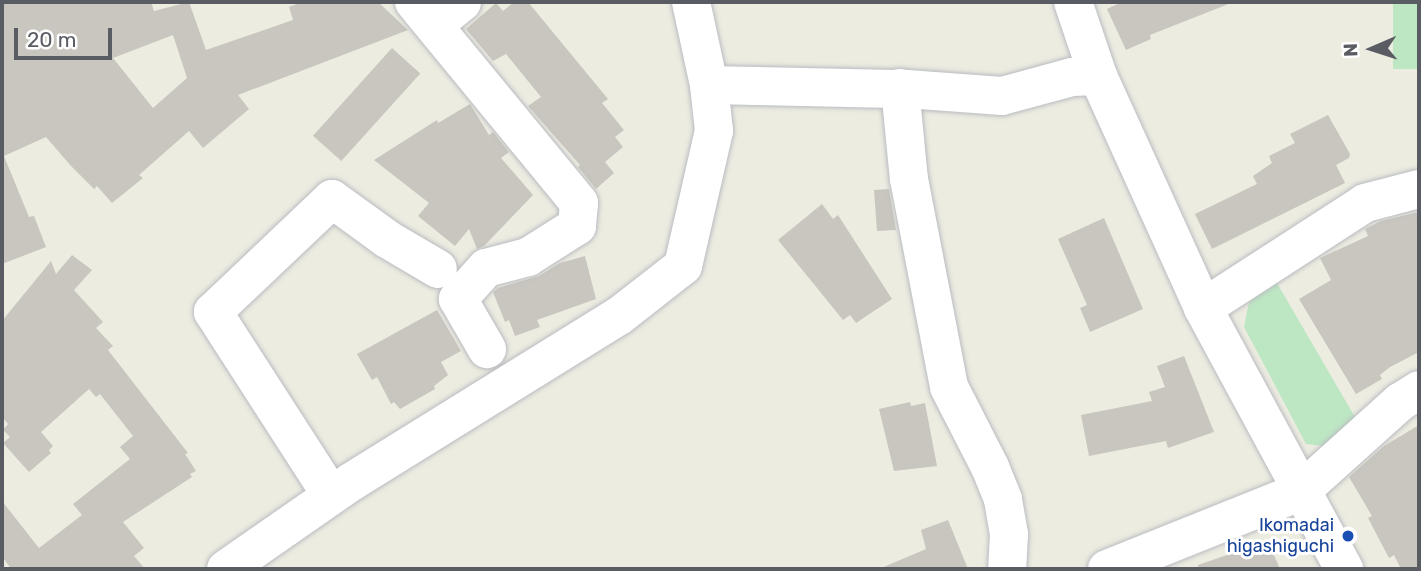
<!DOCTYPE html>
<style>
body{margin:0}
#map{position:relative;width:1421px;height:571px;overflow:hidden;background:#edece1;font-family:Rubik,sans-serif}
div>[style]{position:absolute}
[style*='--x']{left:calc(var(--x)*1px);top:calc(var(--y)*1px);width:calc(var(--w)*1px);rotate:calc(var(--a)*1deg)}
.green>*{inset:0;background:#bde6c3;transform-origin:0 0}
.building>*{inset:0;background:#c8c6be;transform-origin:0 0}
.roads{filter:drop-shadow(0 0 2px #b9bbc1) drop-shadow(0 0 2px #b9bbc1)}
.street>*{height:38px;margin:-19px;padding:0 19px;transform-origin:19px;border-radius:19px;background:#fff}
.secondary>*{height:38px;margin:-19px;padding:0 19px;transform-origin:19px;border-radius:19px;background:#fff}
.dots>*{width:19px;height:19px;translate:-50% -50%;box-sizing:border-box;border:4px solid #fff;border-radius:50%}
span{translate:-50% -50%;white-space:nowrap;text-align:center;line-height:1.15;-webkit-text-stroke:6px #fff;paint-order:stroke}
.transit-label{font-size:18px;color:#164399}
.right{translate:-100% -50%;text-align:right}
.frame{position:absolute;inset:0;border:4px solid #5a5c63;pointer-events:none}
.north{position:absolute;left:1337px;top:14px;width:70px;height:70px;-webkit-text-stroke:5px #fff;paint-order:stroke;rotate:267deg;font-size:19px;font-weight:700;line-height:28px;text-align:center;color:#5a5c63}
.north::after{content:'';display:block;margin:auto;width:24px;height:32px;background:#5a5c63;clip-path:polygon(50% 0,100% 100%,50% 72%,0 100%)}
.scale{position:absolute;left:14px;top:28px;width:98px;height:32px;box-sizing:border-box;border:4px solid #5a5c63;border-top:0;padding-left:9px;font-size:21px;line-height:24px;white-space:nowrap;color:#5a5c63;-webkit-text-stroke:5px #fff;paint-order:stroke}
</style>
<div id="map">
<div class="green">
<i style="left:1393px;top:2px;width:26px;height:67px"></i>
<i style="clip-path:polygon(1277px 283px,1359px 424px,1333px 447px,1306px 444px,1244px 327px,1249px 302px)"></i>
</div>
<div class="building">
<i style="clip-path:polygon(evenodd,2px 2px,151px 2px,154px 11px,189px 2px,206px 50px,293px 20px,289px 7px,302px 2px,378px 2px,408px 30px,238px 95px,249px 109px,203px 148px,189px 131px,139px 175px,143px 178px,112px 203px,97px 186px,94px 189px,71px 166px,46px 137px,4px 156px,29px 217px,34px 216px,46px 247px,2px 264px,2px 2px,173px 35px,187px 78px,153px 108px,113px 58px,173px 35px)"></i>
<i style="clip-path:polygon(514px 2px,528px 2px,608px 99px,602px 103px,624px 130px,615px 137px,623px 147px,605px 162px,614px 173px,596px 189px,578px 167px,580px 165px,528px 106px,541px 97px,506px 54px,493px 61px,466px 29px,496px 3px,503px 11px)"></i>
<i style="clip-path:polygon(1122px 2px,1230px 2px,1231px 3px,1150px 35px,1151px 39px,1126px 50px,1107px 9px)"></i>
<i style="left:392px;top:48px;width:38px;height:118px;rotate:42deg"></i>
<i style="clip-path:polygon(470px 104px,489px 135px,493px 132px,509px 152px,501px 158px,533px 195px,484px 246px,477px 249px,469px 229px,455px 246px,418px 216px,429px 203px,374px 160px,437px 120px,438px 123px)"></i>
<i style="clip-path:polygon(1328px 115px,1350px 154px,1349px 158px,1336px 165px,1345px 183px,1212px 249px,1195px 214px,1257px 184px,1253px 176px,1272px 163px,1269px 156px,1295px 143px,1290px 134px)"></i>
<i style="clip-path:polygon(889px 189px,896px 230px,877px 231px,874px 190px)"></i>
<i style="clip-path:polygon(822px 204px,833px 219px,838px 215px,892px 299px,856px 323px,850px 315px,843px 320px,778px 240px)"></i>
<i style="clip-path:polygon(1419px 212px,1419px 352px,1390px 367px,1380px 375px,1382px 379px,1356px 394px,1299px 299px,1331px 280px,1320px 258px,1368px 236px,1365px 229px,1381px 221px)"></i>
<i style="clip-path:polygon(1104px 218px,1143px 309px,1090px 332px,1080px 308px,1087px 305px,1058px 239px)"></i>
<i style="clip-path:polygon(72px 255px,92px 270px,74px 290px,103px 322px,96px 328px,113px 346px,108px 350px,188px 453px,185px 454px,196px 471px,190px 474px,192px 477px,123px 522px,144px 548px,134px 556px,145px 569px,11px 569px,2px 556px,2px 501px,39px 548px,82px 515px,73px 504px,130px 459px,120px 447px,133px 436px,100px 394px,96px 397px,89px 389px,41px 432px,53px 446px,49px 450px,51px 453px,29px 472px,3px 443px,10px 437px,3px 430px,8px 424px,2px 417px,2px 321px,51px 261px,56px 274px)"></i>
<i style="clip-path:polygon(585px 256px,596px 299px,537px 320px,540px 327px,515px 336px,509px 320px,505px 322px,493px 292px,498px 288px,539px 276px,560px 263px)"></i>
<i style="clip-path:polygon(437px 310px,461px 351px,441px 362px,448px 375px,434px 386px,435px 389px,400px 409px,394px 402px,391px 404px,377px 377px,372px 380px,357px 354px)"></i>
<i style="clip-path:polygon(1184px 356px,1214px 432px,1168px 448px,1166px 441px,1089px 456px,1081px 415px,1152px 401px,1149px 392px,1165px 387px,1157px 366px)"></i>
<i style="clip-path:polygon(910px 402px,911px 406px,925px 403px,937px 466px,894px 471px,879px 409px)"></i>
<i style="clip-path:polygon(1419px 425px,1419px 569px,1401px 569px,1394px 555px,1389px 558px,1368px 518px,1372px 516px,1349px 477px,1384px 446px)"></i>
<i style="clip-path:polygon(948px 520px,968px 569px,879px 569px,926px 549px,921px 530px)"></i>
<i style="clip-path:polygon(1268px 541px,1280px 569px,1198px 569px,1198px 565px)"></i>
</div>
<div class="roads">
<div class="street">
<i style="--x:414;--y:2;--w:260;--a:50.6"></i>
<i style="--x:579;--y:203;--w:23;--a:95"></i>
<i style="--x:577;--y:226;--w:58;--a:147.7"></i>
<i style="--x:528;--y:257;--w:43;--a:165.3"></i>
<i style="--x:486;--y:268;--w:42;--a:132.1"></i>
<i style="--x:458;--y:299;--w:58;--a:59.9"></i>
<i style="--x:434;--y:25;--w:36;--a:-39"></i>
<i style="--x:709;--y:85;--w:198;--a:1.2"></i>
<i style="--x:907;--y:89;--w:95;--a:4.2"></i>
<i style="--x:1002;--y:96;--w:73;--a:-15.2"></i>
<i style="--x:1072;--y:77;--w:26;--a:-2"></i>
<i style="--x:900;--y:88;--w:91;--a:84.4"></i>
<i style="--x:909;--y:179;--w:212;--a:79.1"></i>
<i style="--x:949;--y:387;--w:90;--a:62.9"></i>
<i style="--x:990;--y:467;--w:35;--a:68"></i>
<i style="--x:1003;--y:500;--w:35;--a:80"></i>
<i style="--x:1009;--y:534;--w:35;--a:93"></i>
<i style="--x:1203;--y:308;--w:193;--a:-32.9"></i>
<i style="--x:1365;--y:203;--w:56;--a:-14.5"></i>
<i style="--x:331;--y:495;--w:218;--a:-122.8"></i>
<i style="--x:213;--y:312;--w:164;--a:-43.5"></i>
<i style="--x:332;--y:199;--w:68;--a:36"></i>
<i style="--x:387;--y:239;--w:59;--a:30.5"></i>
<i style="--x:226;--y:569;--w:152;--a:-34.8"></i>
<i style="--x:351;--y:482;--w:315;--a:-31.8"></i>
<i style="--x:619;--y:316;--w:81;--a:-38"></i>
<i style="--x:683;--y:266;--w:139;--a:-77.1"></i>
<i style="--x:714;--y:131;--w:46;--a:-96.2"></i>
<i style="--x:709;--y:85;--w:85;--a:-102.2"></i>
<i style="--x:1107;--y:569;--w:208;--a:-21.8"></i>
<i style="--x:1300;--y:492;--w:135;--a:-42"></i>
<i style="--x:1400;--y:402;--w:22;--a:-32"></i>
</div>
<div class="secondary">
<i style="--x:1073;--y:2;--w:78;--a:71.3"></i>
<i style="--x:1098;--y:76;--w:255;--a:65.6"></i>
<i style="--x:1203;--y:308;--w:297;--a:61.6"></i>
</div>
</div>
<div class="dots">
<i style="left:1348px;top:536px;background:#1a4fb4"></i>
</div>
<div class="transit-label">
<span class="right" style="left:1334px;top:536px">Ikomadai<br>higashiguchi</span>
</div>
<div class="frame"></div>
<div class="north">N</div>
<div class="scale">20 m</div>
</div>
